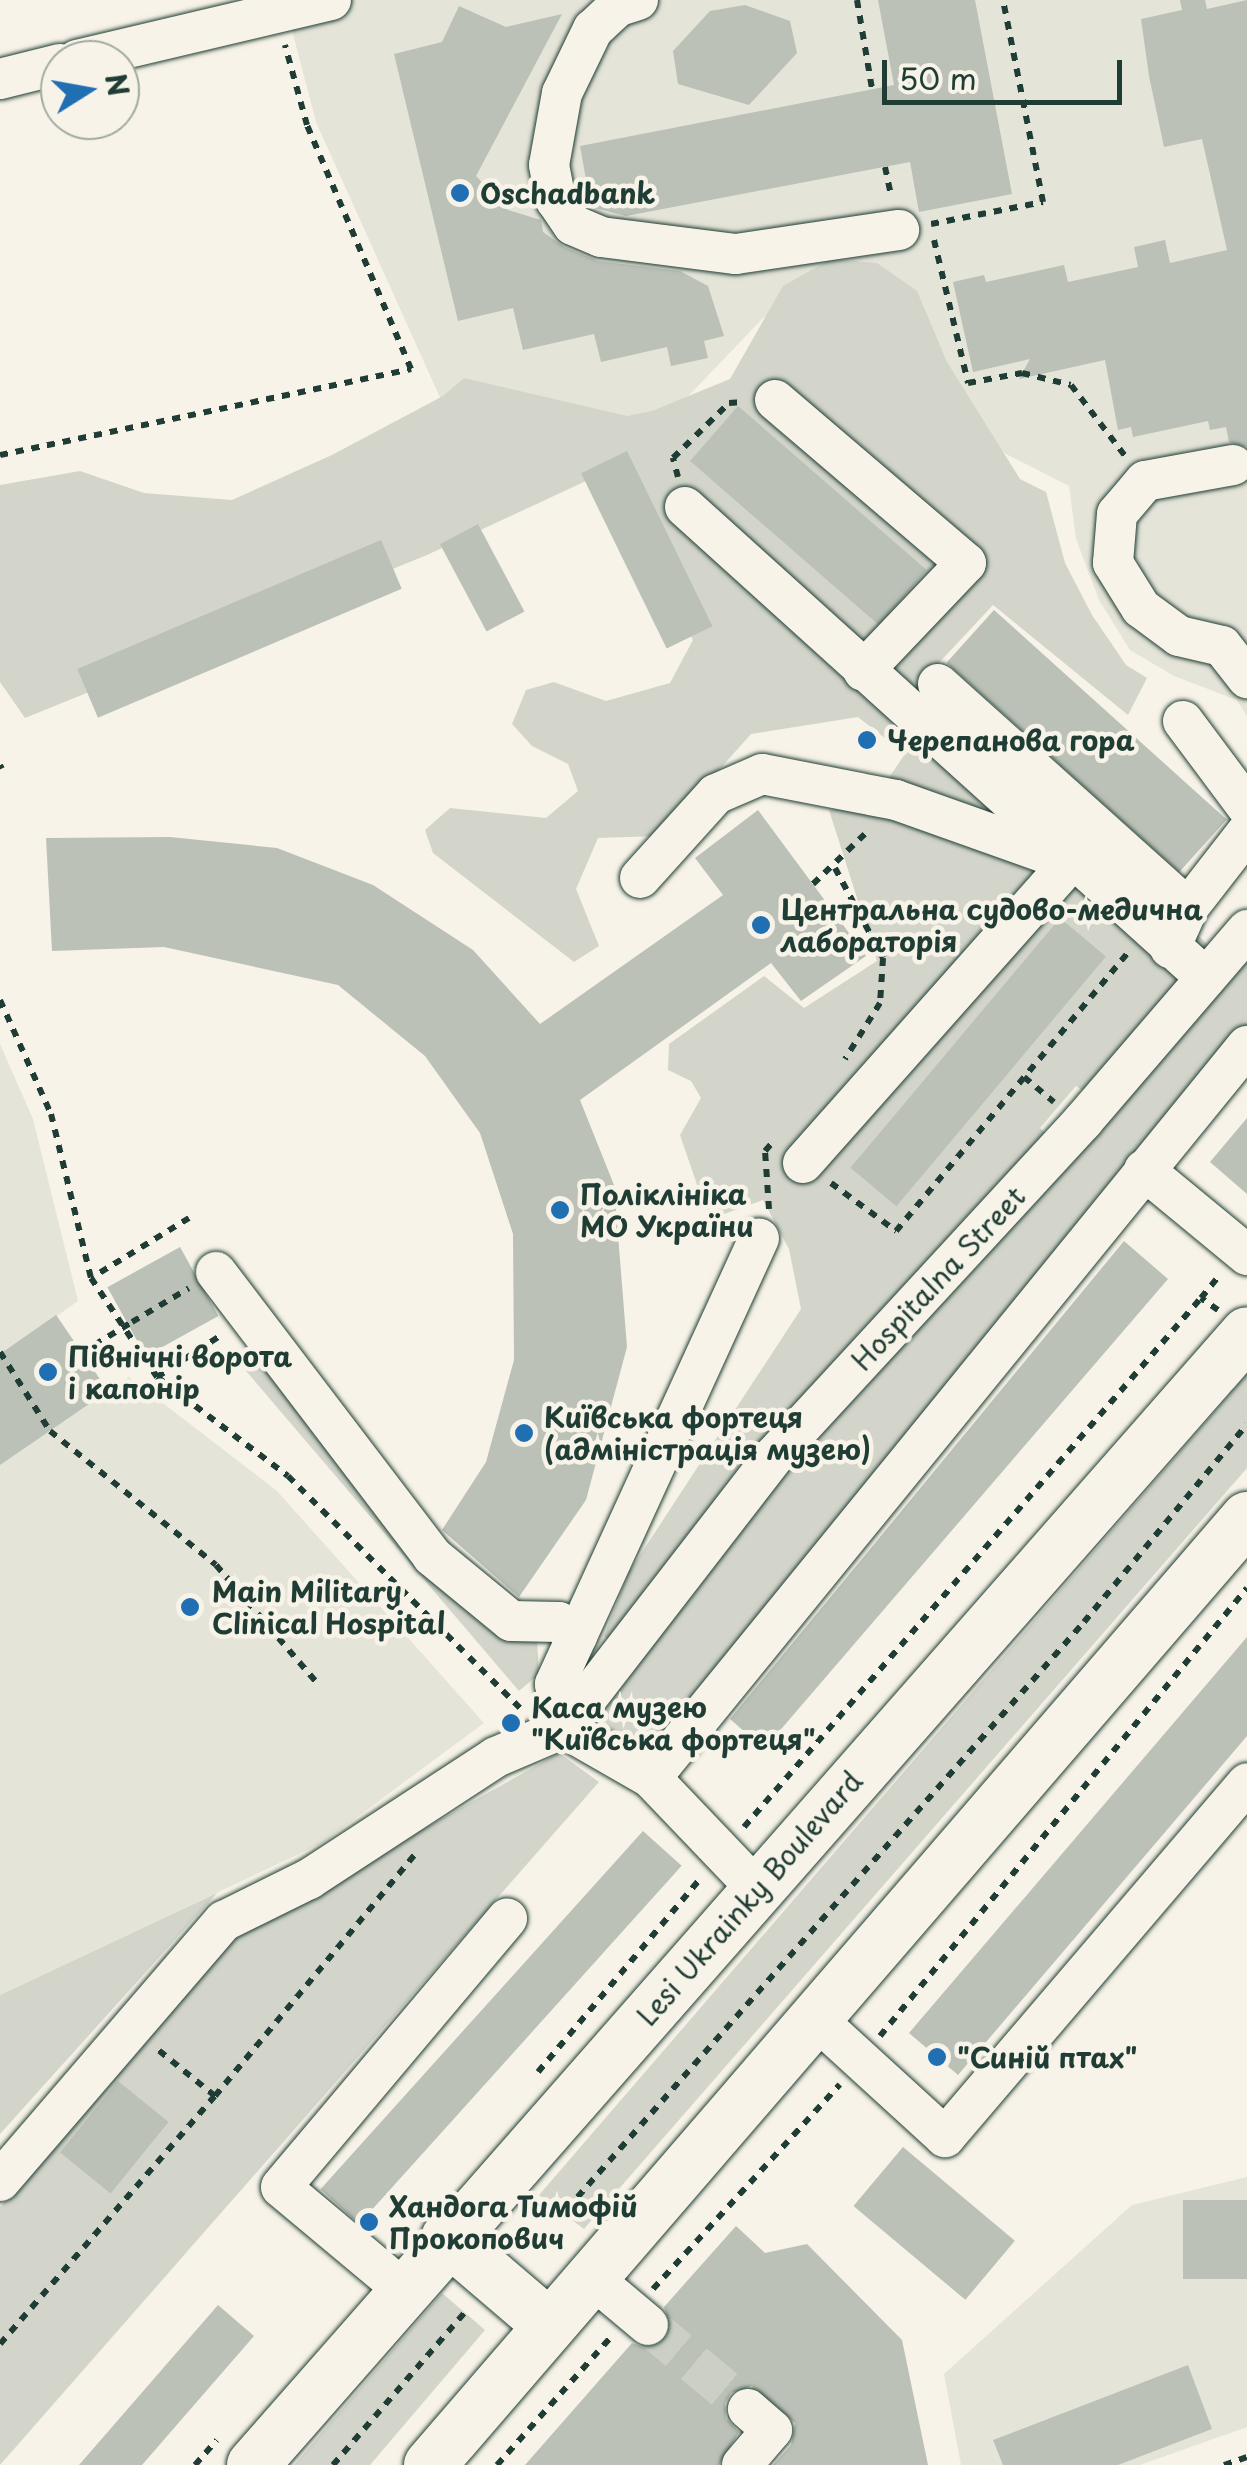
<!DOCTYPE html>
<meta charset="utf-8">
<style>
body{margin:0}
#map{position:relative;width:1247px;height:2465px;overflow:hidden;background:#f7f3e8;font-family:"Playpen Sans",sans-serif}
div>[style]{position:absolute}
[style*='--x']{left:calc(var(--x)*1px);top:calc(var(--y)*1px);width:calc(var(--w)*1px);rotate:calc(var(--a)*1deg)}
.built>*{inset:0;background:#e5e4d9}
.green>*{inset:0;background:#d3d5ca}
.building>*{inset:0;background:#bbc1b6;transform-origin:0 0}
.minor-tunnel>*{height:40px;margin-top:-20px;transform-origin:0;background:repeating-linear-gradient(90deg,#cccfc4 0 40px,transparent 0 60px)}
.path>*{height:6px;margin-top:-3px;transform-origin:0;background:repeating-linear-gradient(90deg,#1f3d34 0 8px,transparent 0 16px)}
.roads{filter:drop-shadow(0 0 2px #1f3d34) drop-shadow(0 0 2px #1f3d34)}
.minor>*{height:40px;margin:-20px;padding:0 20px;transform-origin:20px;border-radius:20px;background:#f7f3e8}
.major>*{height:52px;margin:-26px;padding:0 26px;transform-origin:26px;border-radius:26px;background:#f7f3e8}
.path-bridge>*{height:6px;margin-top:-3px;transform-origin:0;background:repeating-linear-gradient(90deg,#1f3d34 0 8px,transparent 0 16px)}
.dots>*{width:28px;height:28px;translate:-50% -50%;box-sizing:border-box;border:5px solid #f7f3e8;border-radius:50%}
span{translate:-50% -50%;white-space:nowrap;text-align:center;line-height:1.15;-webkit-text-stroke:9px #f7f3e8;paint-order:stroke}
.poi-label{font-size:28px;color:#1f3d34;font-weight:700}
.left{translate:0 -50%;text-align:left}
.street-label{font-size:28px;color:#1f3d34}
.north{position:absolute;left:40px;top:40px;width:100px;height:100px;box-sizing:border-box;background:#f7f3e8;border:2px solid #a1aaa0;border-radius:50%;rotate:79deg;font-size:28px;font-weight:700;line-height:40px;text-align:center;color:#1f3d34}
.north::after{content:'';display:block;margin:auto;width:35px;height:45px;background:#1f6fb2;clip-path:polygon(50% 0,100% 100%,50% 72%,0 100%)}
.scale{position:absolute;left:882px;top:60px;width:240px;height:45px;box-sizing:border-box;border:5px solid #1f3d34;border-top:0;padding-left:12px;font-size:30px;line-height:35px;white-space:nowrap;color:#1f3d34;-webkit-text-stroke:8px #f7f3e8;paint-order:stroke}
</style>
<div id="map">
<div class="built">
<i style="clip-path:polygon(284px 0,1247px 0,1247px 716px,1237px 700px,1174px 676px,1130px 650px,1099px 600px,1076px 539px,1069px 486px,1004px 453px,964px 409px,813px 297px,764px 317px,653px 433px,487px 502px,316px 122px)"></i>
<i style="clip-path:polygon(0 1044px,33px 1119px,78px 1301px,57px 1316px,108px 1391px,129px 1377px,277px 1491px,484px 1723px,322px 1843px,0 1995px)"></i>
<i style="clip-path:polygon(1247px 2177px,1247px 2427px,1140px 2465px,961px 2465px,944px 2374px,1132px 2205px)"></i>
</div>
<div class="green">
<i style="clip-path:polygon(831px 259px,877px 263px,917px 291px,947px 362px,1020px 479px,1046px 492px,1065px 563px,1092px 615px,1126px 665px,1147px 678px,1128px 715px,993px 605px,921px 682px,1215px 951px,1091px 1096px,1076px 1086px,1040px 1128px,1052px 1139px,617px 1645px,604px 1636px,629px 1572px,801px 1309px,789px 1249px,763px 1200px,716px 1217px,705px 1208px,680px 1135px,701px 1098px,691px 1081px,668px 1070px,669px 1044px,764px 976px,804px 1008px,877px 961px,829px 810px,869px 807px,905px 754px,858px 717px,751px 734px,660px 836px,598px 838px,576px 889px,599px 946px,574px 962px,433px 853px,425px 830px,450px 808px,546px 818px,578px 791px,568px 764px,532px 746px,512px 724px,526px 690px,554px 682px,606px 701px,670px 683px,693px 640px,633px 520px,601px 474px,427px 555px,25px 718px,0 682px,0 485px,80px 471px,144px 493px,232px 500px,332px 455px,443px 396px,464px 378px,627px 416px,652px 411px,730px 379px,783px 286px)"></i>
<i style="clip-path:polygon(1247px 957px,1247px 1049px,660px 1761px,630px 1750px,596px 1711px,778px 1472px)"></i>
<i style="clip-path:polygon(249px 1346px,537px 1639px,539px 1674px,519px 1691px,235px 1358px)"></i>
<i style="clip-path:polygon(1247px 1374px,1247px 1468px,584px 2229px,539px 2195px)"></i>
<i style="clip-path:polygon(559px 1753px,599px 1782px,0 2465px,0 2207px,232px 1936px)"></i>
<i style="clip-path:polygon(217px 1893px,0 2134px,0 1995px)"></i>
<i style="clip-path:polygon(442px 2293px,485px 2330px,370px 2465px,294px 2465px)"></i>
</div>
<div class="building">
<i style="clip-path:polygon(878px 0,975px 0,1012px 194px,919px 212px,910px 162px,626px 216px,591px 207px,580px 146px,894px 85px)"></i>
<i style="clip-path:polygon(1180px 0,1205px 0,1207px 9px,1247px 0,1247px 447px,1229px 442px,1226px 427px,1210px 430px,1208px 421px,1133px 437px,1131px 427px,1118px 430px,1105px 360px,1019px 379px,1030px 359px,973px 372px,953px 282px,984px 275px,986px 282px,1064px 265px,1068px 282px,1138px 267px,1134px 247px,1165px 240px,1170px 263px,1227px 250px,1202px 139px,1164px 147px,1149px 76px,1141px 19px,1182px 10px)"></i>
<i style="clip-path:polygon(745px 5px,790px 21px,797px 53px,749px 105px,678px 84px,673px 51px,710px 11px)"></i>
<i style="clip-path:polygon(459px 6px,506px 27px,562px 14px,476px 176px,508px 210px,541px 220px,543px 232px,564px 247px,598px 261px,680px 271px,708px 286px,724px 336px,704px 341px,708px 358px,671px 366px,667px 347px,601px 362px,594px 334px,523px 350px,513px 308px,458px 321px,394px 54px,442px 42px)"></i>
<i style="left:738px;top:406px;width:250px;height:73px;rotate:41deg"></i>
<i style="left:627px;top:451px;width:195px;height:51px;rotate:64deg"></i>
<i style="left:478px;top:524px;width:99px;height:43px;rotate:62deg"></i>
<i style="left:381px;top:540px;width:53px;height:330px;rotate:67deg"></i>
<i style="left:994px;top:610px;width:313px;height:71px;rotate:42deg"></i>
<i style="clip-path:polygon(758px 810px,866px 956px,801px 1001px,771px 963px,580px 1100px,614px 1185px,627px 1347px,586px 1500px,519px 1597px,442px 1530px,486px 1462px,514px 1360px,513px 1234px,480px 1133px,425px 1056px,338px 985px,164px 947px,52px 951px,46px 838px,170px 837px,277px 848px,373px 885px,473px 950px,540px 1024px,723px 895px,695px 858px)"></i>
<i style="left:1060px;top:918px;width:60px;height:326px;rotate:40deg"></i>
<i style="clip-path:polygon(1247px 1118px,1247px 1194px,1210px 1162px)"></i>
<i style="clip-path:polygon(1124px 1241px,1168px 1279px,764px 1749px,730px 1719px)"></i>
<i style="left:180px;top:1247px;width:79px;height:83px;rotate:61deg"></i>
<i style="clip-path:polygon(56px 1315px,108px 1391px,0 1465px,0 1354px)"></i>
<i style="clip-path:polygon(1247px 1637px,1247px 1736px,958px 2075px,909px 2033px)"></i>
<i style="left:643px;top:1831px;width:52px;height:482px;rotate:42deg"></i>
<i style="left:118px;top:2081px;width:65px;height:92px;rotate:39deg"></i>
<i style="left:903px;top:2147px;width:146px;height:77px;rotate:40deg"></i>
<i style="left:1183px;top:2200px;width:64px;height:79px"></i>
<i style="clip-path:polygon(736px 2226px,765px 2253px,807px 2244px,902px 2340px,928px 2465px,773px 2465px,791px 2445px,795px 2423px,752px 2386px,731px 2393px,725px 2403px,726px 2418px,739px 2432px,719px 2465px,525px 2465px,632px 2343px,645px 2348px,665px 2341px,671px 2328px,664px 2307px)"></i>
<i style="clip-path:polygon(218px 2305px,254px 2336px,142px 2465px,79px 2465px)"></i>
<i style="clip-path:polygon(1188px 2365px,1212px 2429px,1118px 2465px,1003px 2465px,993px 2440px)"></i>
</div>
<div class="minor-tunnel">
<i style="--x:648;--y:2325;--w:131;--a:40"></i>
</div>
<div class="path">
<i style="--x:857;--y:0;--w:90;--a:80.4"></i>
<i style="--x:885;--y:167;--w:29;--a:78"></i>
<i style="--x:931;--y:224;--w:114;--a:-11.1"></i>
<i style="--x:1043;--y:202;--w:206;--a:-101.2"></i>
<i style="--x:934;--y:240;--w:147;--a:76.6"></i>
<i style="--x:968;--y:383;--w:55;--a:-10.5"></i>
<i style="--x:1022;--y:373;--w:50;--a:13.8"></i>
<i style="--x:1071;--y:385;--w:89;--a:52.7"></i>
<i style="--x:0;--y:455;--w:420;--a:-11.8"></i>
<i style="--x:411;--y:369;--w:265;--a:-113.1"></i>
<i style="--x:307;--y:125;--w:83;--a:-105.4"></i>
<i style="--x:678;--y:477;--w:20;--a:-105"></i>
<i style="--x:673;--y:458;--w:78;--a:-44.5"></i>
<i style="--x:729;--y:403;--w:14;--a:-4"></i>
<i style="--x:0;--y:765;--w:4;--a:63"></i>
<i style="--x:835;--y:868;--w:102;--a:61.9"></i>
<i style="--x:883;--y:958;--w:45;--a:93.8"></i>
<i style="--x:880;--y:1003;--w:66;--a:122"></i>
<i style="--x:813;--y:884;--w:78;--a:-44"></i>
<i style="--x:0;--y:1000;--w:125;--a:65.9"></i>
<i style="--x:51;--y:1114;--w:169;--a:76.3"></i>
<i style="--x:1024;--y:1077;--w:39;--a:40"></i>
<i style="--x:831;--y:1183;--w:81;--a:36.4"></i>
<i style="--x:896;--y:1231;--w:362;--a:-50.2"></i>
<i style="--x:769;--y:1209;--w:58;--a:-93.9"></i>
<i style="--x:765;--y:1151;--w:9;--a:-49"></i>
<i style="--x:189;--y:1218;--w:115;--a:148.5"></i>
<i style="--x:91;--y:1278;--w:119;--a:56.3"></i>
<i style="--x:157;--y:1377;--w:75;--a:-33.1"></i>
<i style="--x:1218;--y:1310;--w:21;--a:-145"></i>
<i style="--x:1201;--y:1298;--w:27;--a:-51"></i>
<i style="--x:132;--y:1322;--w:66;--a:-30.8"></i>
<i style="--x:0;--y:1352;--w:93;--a:57.7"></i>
<i style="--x:50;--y:1431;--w:213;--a:38.9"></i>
<i style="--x:216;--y:1565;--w:158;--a:49.4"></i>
<i style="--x:157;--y:1377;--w:164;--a:37.1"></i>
<i style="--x:288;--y:1476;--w:330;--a:45"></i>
<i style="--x:744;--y:1827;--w:699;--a:-49.18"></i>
<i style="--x:880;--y:2036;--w:579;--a:-50.68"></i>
<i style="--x:538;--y:2072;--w:252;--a:-50"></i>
<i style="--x:215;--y:2096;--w:314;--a:-50.4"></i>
<i style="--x:567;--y:2209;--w:782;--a:-48.63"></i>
<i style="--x:1084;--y:1622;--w:256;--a:-50.5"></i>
<i style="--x:653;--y:2289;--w:277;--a:-47.6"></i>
<i style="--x:0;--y:2344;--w:328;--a:-49.1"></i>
<i style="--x:215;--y:2096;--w:76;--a:-140.9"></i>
<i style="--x:195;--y:2465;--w:33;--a:-49"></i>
<i style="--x:333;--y:2465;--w:202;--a:-49.2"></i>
<i style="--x:497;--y:2465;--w:173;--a:-48.3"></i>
<i style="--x:1224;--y:2465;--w:24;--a:-19"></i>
</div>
<div class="roads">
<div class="minor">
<i style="--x:638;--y:0;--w:22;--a:162"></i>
<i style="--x:617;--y:7;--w:33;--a:137"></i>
<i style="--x:593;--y:29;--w:71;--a:115.8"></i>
<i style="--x:562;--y:93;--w:73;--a:100.2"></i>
<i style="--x:549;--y:165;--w:36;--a:79"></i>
<i style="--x:556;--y:200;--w:30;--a:56"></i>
<i style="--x:573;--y:225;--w:30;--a:23"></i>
<i style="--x:601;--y:237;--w:136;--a:7.2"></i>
<i style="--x:736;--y:254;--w:165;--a:-8.4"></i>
<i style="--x:77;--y:60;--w:261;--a:-13.3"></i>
<i style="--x:0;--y:79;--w:62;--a:-14"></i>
<i style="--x:775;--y:400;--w:251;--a:40.5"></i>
<i style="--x:966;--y:563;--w:149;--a:133.6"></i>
<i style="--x:1233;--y:465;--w:89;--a:169.7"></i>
<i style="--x:1145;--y:481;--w:43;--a:130.3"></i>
<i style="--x:1117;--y:514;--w:49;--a:94.7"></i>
<i style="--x:1113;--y:563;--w:53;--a:58.1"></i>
<i style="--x:1141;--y:608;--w:47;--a:36.4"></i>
<i style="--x:1179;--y:636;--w:44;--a:13.1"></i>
<i style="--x:1222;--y:646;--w:41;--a:52"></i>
<i style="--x:685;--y:507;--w:702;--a:42.11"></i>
<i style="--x:938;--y:684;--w:336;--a:41.9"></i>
<i style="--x:1188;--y:908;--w:44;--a:114.2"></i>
<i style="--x:1183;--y:721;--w:107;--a:53.3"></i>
<i style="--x:640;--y:878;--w:113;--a:-47.9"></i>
<i style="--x:716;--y:794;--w:50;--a:-23.5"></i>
<i style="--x:762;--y:774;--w:136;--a:11"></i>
<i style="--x:896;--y:800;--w:167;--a:19.6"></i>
<i style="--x:1188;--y:908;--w:96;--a:-52.2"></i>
<i style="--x:803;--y:1163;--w:402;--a:-48.4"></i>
<i style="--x:1144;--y:1170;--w:134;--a:39.5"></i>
<i style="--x:216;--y:1272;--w:357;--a:52.7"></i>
<i style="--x:432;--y:1556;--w:102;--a:39.4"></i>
<i style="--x:511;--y:1621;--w:48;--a:1.2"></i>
<i style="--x:559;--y:1622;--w:23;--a:38"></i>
<i style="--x:651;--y:1778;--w:944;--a:-50.85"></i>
<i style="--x:757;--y:1889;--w:153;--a:-133.7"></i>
<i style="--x:651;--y:1778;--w:100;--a:-150.1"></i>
<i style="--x:564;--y:1728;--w:45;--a:-101.6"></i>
<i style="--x:555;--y:1684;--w:490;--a:-65.4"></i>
<i style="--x:818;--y:2021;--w:172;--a:42.4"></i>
<i style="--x:945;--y:2137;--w:465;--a:-49.5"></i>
<i style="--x:0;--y:2181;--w:343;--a:-49.3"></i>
<i style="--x:224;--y:1921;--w:95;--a:-26.3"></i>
<i style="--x:309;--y:1879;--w:223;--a:-33.1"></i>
<i style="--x:496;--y:1757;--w:74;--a:-23.1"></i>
<i style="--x:564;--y:1728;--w:344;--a:-52.3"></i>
<i style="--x:774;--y:1456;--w:456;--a:-47.3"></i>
<i style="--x:1083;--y:1121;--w:252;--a:-49.3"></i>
<i style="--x:592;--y:2278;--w:73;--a:40"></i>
<i style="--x:404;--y:2290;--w:160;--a:-140.1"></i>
<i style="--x:281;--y:2187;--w:351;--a:-49.9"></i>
<i style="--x:742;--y:2465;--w:46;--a:-49.4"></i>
<i style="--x:772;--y:2430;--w:32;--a:-139"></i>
</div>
<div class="major">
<i style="--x:447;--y:2238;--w:135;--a:40.5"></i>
<i style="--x:253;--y:2465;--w:1506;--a:-48.71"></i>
<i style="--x:430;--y:2465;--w:1251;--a:-49.21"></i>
</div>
</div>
<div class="path-bridge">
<i style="--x:81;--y:1353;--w:60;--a:-31.3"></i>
</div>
<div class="dots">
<i style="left:460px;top:193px;background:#1f6fb2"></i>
<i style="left:867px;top:740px;background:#1f6fb2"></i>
<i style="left:761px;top:925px;background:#1f6fb2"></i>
<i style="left:560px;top:1210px;background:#1f6fb2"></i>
<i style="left:48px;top:1372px;background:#1f6fb2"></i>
<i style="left:524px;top:1433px;background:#1f6fb2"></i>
<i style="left:190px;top:1607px;background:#1f6fb2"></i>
<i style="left:511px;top:1723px;background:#1f6fb2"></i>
<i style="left:937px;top:2057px;background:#1f6fb2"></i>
<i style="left:369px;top:2222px;background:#1f6fb2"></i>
</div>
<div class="poi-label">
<span class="left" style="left:480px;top:193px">Oschadbank</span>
<span class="left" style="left:887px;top:740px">Черепанова гора</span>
<span class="left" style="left:781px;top:925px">Центральна судово-медична<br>лабораторія</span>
<span class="left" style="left:580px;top:1210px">Поліклініка<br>МО України</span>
<span class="left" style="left:68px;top:1372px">Північні ворота<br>і капонір</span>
<span class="left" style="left:544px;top:1433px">Київська фортеця<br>(адміністрація музею)</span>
<span class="left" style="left:212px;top:1607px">Main Military<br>Clinical Hospital</span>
<span class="left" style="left:531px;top:1723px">Каса музею<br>"Київська фортеця"</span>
<span class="left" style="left:957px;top:2057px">"Синій птах"</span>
<span class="left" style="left:389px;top:2222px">Хандога Тимофій<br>Прокопович</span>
</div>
<div class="street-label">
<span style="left:938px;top:1278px;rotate:-47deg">Hospitalna Street</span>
<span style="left:749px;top:1898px;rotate:-49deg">Lesi Ukrainky Boulevard</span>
</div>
<div class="north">N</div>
<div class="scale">50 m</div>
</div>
